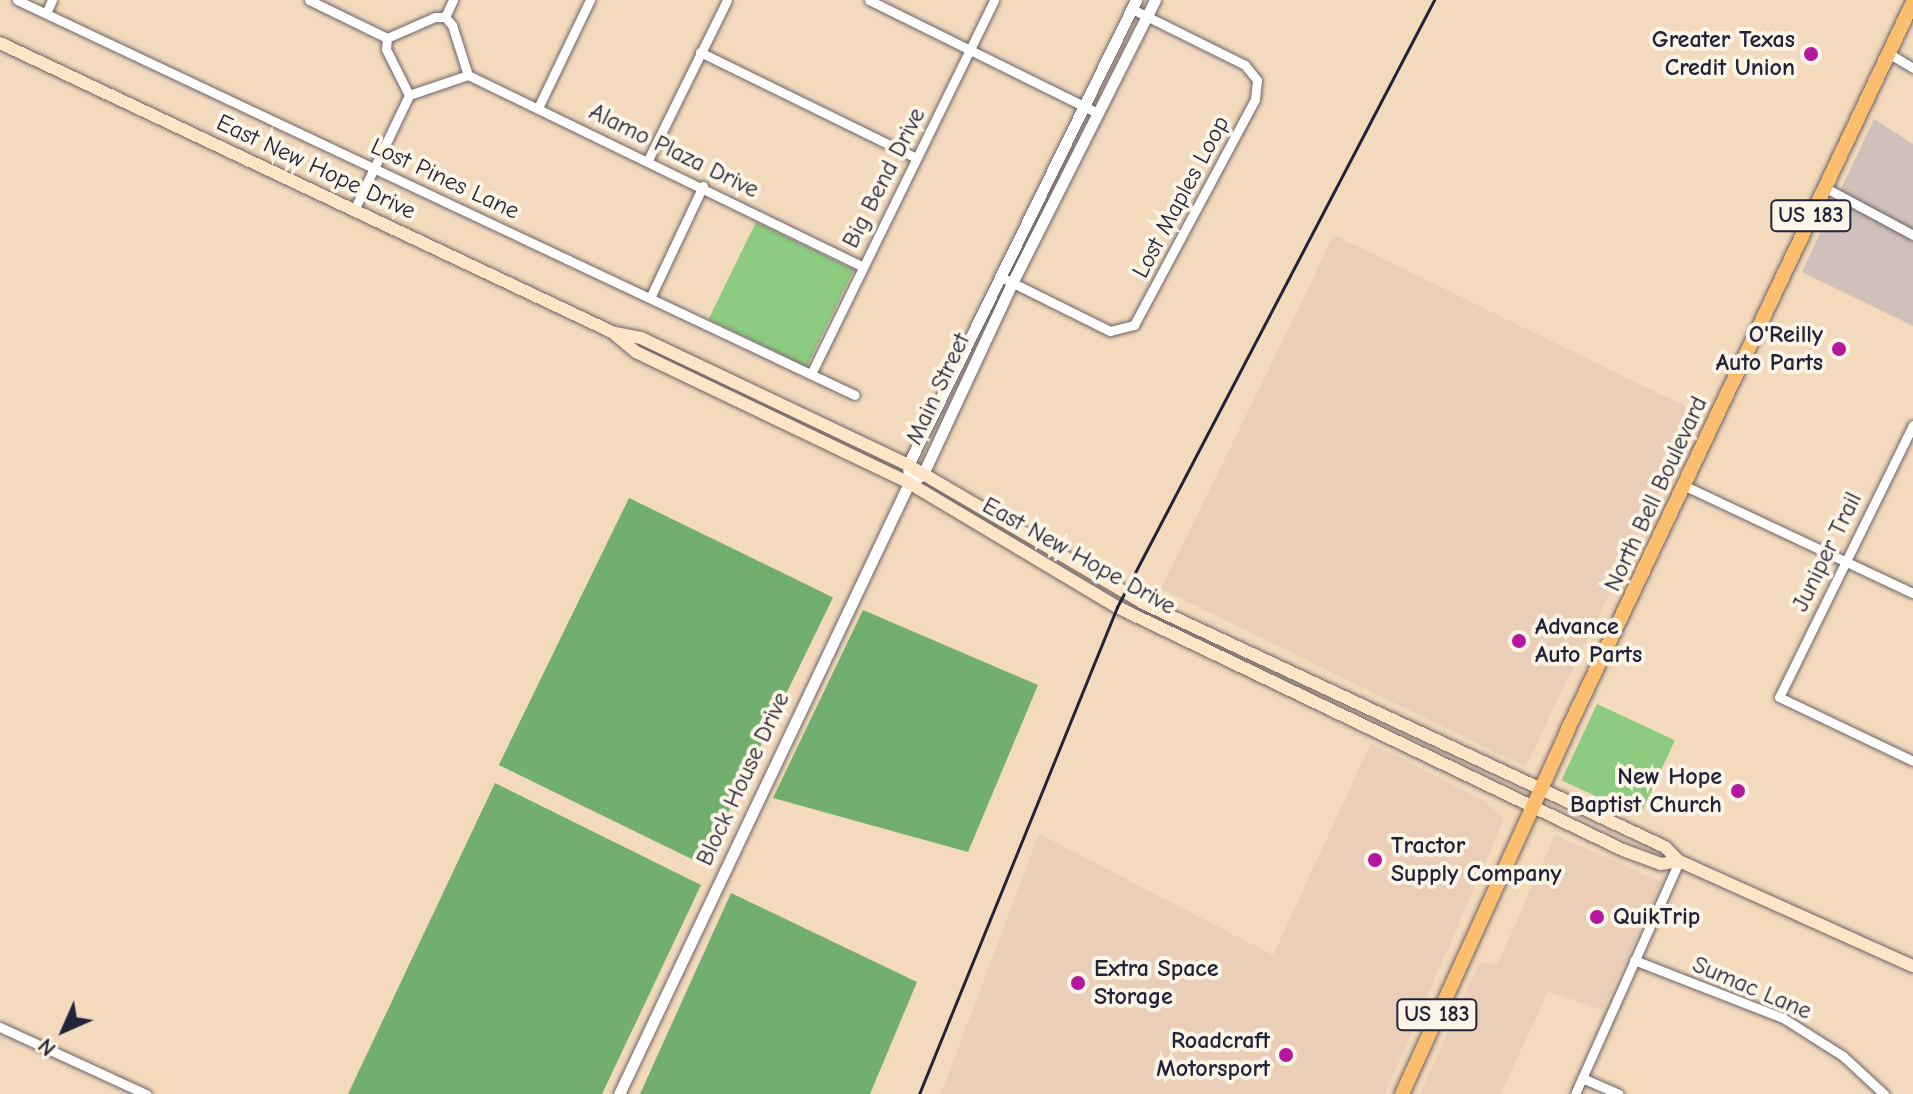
<!DOCTYPE html>
<style>
body{margin:0}
#map{position:relative;width:1913px;height:1094px;overflow:hidden;background:#f3dabc;font-family:"Comic Neue",sans-serif}
div>[style]{position:absolute}
[style*='--x']{left:calc(var(--x)*1px);top:calc(var(--y)*1px);width:calc(var(--w)*1px);rotate:calc(var(--a)*1deg)}
.built>*{inset:0;background:#eaceb8;transform-origin:0 0}
.industrial>*{inset:0;background:#cfc1ba}
.green>*{inset:0;background:#8dcb81;transform-origin:0 0}
.forest>*{inset:0;background:#72af6f;transform-origin:0 0}
.roads{filter:drop-shadow(0 0 2px #6b6268) drop-shadow(0 0 2px #6b6268)}
.minor>*{height:9px;margin:-4.5px;padding:0 4.5px;transform-origin:4.5px;border-radius:4.5px;background:#fff}
.tertiary>*{height:11px;margin:-5.5px;padding:0 5.5px;transform-origin:5.5px;border-radius:5.5px;background:#fff}
.secondary>*{height:12px;margin:-6px;padding:0 6px;transform-origin:6px;border-radius:6px;background:#fde5c5}
.primary>*{height:14px;margin:-7px;padding:0 7px;transform-origin:7px;border-radius:7px;background:#fbbd6e}
.rail>*{height:3px;margin:-1.5px;padding:0 1.5px;transform-origin:1.5px;border-radius:1.5px;background:#22223b}
.dots>*{width:22px;height:22px;translate:-50% -50%;box-sizing:border-box;border:4px solid #fcf5e5;border-radius:50%}
span{translate:-50% -50%;white-space:nowrap;text-align:center;line-height:1.15;-webkit-text-stroke:8px #fcf5e5;paint-order:stroke}
.shield-label span{padding:2px 6px;background:#fcf5e5;border:2px solid;border-radius:6px;-webkit-text-stroke-width:0}
.shield-label{font-size:22px;color:#22223b;font-weight:700}
.poi-label{font-size:24px;color:#22223b;font-weight:700}
.right{translate:-100% -50%;text-align:right}
.left{translate:0 -50%;text-align:left}
.street-label{font-size:24px;color:#22223b}
.north{position:absolute;left:24px;top:990px;width:80px;height:80px;-webkit-text-stroke:6px #fcf5e5;paint-order:stroke;rotate:225deg;font-size:22px;font-weight:700;line-height:32px;text-align:center;color:#22223b}
.north::after{content:'';display:block;margin:auto;width:28px;height:36px;background:#22223b;clip-path:polygon(50% 0,100% 100%,50% 72%,0 100%)}
</style>
<div id="map">
<div class="built">
<i style="left:1334px;top:235px;width:405px;height:394px;rotate:26deg"></i>
<i style="clip-path:polygon(1371px 743px,1486px 802px,1504px 819px,1385px 1094px,941px 1094px,1039px 834px,1273px 955px)"></i>
<i style="clip-path:polygon(1555px 835px,1662px 882px,1603px 1010px,1548px 991px,1501px 1094px,1420px 1094px,1480px 961px,1497px 965px)"></i>
</div>
<div class="industrial">
<i style="clip-path:polygon(1874px 119px,1913px 144px,1913px 326px,1802px 272px)"></i>
</div>
<div class="green">
<i style="left:756px;top:222px;width:109px;height:108px;rotate:26deg"></i>
<i style="left:1597px;top:704px;width:86px;height:84px;rotate:25deg"></i>
</div>
<div class="forest">
<i style="left:629px;top:498px;width:227px;height:297px;rotate:26deg"></i>
<i style="clip-path:polygon(863px 610px,1038px 685px,968px 852px,773px 798px)"></i>
<i style="clip-path:polygon(495px 783px,701px 885px,602px 1094px,348px 1094px)"></i>
<i style="clip-path:polygon(731px 893px,917px 982px,870px 1094px,640px 1094px)"></i>
</div>
<div class="roads">
<div class="minor">
<i style="--x:17;--y:0;--w:926;--a:25.24"></i>
<i style="--x:309;--y:0;--w:87;--a:26"></i>
<i style="--x:869;--y:0;--w:253;--a:26.3"></i>
<i style="--x:46;--y:13;--w:14;--a:-65"></i>
<i style="--x:435;--y:17;--w:10;--a:0"></i>
<i style="--x:445;--y:17;--w:11;--a:49"></i>
<i style="--x:452;--y:25;--w:52;--a:72.3"></i>
<i style="--x:468;--y:75;--w:62;--a:161.3"></i>
<i style="--x:409;--y:95;--w:51;--a:-116.6"></i>
<i style="--x:386;--y:49;--w:11;--a:-85"></i>
<i style="--x:387;--y:38;--w:52;--a:-23.6"></i>
<i style="--x:445;--y:17;--w:19;--a:-65"></i>
<i style="--x:700;--y:52;--w:241;--a:26.1"></i>
<i style="--x:1888;--y:53;--w:29;--a:31"></i>
<i style="--x:468;--y:75;--w:438;--a:25.9"></i>
<i style="--x:538;--y:108;--w:120;--a:-64.3"></i>
<i style="--x:648;--y:160;--w:178;--a:-63.7"></i>
<i style="--x:1824;--y:187;--w:101;--a:28.3"></i>
<i style="--x:354;--y:210;--w:127;--a:-64.4"></i>
<i style="--x:999;--y:276;--w:124;--a:26.4"></i>
<i style="--x:1110;--y:331;--w:25;--a:-14"></i>
<i style="--x:1134;--y:325;--w:256;--a:-61.8"></i>
<i style="--x:1255;--y:99;--w:19;--a:-84"></i>
<i style="--x:1257;--y:80;--w:19;--a:-129"></i>
<i style="--x:1245;--y:65;--w:126;--a:-153.6"></i>
<i style="--x:650;--y:298;--w:124;--a:-64.7"></i>
<i style="--x:811;--y:374;--w:416;--a:-63.9"></i>
<i style="--x:1913;--y:425;--w:303;--a:116.2"></i>
<i style="--x:1779;--y:697;--w:148;--a:25.5"></i>
<i style="--x:1683;--y:485;--w:254;--a:25.2"></i>
<i style="--x:1634;--y:960;--w:160;--a:21.3"></i>
<i style="--x:1783;--y:1018;--w:71;--a:32.3"></i>
<i style="--x:1843;--y:1056;--w:56;--a:42.8"></i>
<i style="--x:0;--y:1027;--w:161;--a:24.7"></i>
<i style="--x:1582;--y:1078;--w:40;--a:23.4"></i>
<i style="--x:1575;--y:1094;--w:255;--a:-65.9"></i>
</div>
<div class="tertiary">
<i style="--x:916;--y:479;--w:9;--a:-36"></i>
<i style="--x:923;--y:474;--w:211;--a:-65"></i>
<i style="--x:1012;--y:283;--w:317;--a:-63.2"></i>
<i style="--x:619;--y:1094;--w:676;--a:-64.61"></i>
<i style="--x:909;--y:483;--w:18;--a:-93"></i>
<i style="--x:908;--y:465;--w:518;--a:-63.88"></i>
</div>
<div class="secondary">
<i style="--x:0;--y:43;--w:677;--a:25.28"></i>
<i style="--x:612;--y:332;--w:31;--a:40"></i>
<i style="--x:636;--y:352;--w:303;--a:25.6"></i>
<i style="--x:909;--y:483;--w:242;--a:30.8"></i>
<i style="--x:1117;--y:607;--w:561;--a:25.65"></i>
<i style="--x:1623;--y:850;--w:40;--a:20.2"></i>
<i style="--x:1661;--y:864;--w:18;--a:-9"></i>
<i style="--x:615;--y:333;--w:26;--a:11"></i>
<i style="--x:641;--y:338;--w:296;--a:25.4"></i>
<i style="--x:908;--y:465;--w:273;--a:30.4"></i>
<i style="--x:1143;--y:603;--w:576;--a:25.05"></i>
<i style="--x:1665;--y:847;--w:20;--a:45"></i>
<i style="--x:1679;--y:861;--w:256;--a:24.2"></i>
</div>
<div class="primary">
<i style="--x:1402;--y:1094;--w:401;--a:-65.5"></i>
<i style="--x:1568;--y:729;--w:805;--a:-64.61"></i>
</div>
</div>
<div class="rail">
<i style="--x:919;--y:1094;--w:526;--a:-67.87"></i>
<i style="--x:1117;--y:607;--w:685;--a:-62.42"></i>
</div>
<div class="dots">
<i style="left:1811px;top:54px;background:#b5179e"></i>
<i style="left:1839px;top:349px;background:#b5179e"></i>
<i style="left:1519px;top:641px;background:#b5179e"></i>
<i style="left:1738px;top:791px;background:#b5179e"></i>
<i style="left:1375px;top:860px;background:#b5179e"></i>
<i style="left:1597px;top:917px;background:#b5179e"></i>
<i style="left:1078px;top:983px;background:#b5179e"></i>
<i style="left:1286px;top:1055px;background:#b5179e"></i>
</div>
<div class="shield-label">
<span style="left:1811px;top:216px">US 183</span>
<span style="left:1437px;top:1015px">US 183</span>
</div>
<div class="poi-label">
<span class="right" style="left:1795px;top:54px">Greater Texas<br>Credit Union</span>
<span class="right" style="left:1823px;top:349px">O'Reilly<br>Auto Parts</span>
<span class="left" style="left:1535px;top:641px">Advance<br>Auto Parts</span>
<span class="right" style="left:1722px;top:791px">New Hope<br>Baptist Church</span>
<span class="left" style="left:1391px;top:860px">Tractor<br>Supply Company</span>
<span class="left" style="left:1613px;top:917px">QuikTrip</span>
<span class="left" style="left:1094px;top:983px">Extra Space<br>Storage</span>
<span class="right" style="left:1270px;top:1055px">Roadcraft<br>Motorsport</span>
</div>
<div class="street-label">
<span style="left:674px;top:151px;rotate:26deg">Alamo Plaza Drive</span>
<span style="left:316px;top:167px;rotate:25deg">East New Hope Drive</span>
<span style="left:884px;top:178px;rotate:-63deg">Big Bend Drive</span>
<span style="left:445px;top:179px;rotate:25deg">Lost Pines Lane</span>
<span style="left:1181px;top:197px;rotate:-62deg">Lost Maples Loop</span>
<span style="left:938px;top:389px;rotate:-65deg">Main Street</span>
<span style="left:1656px;top:494px;rotate:-65deg">North Bell Boulevard</span>
<span style="left:1827px;top:552px;rotate:-64deg">Juniper Trail</span>
<span style="left:1079px;top:556px;rotate:29deg">East New Hope Drive</span>
<span style="left:743px;top:779px;rotate:-65deg">Block House Drive</span>
<span style="left:1752px;top:988px;rotate:23deg">Sumac Lane</span>
</div>
<div class="north">N</div>
</div>
